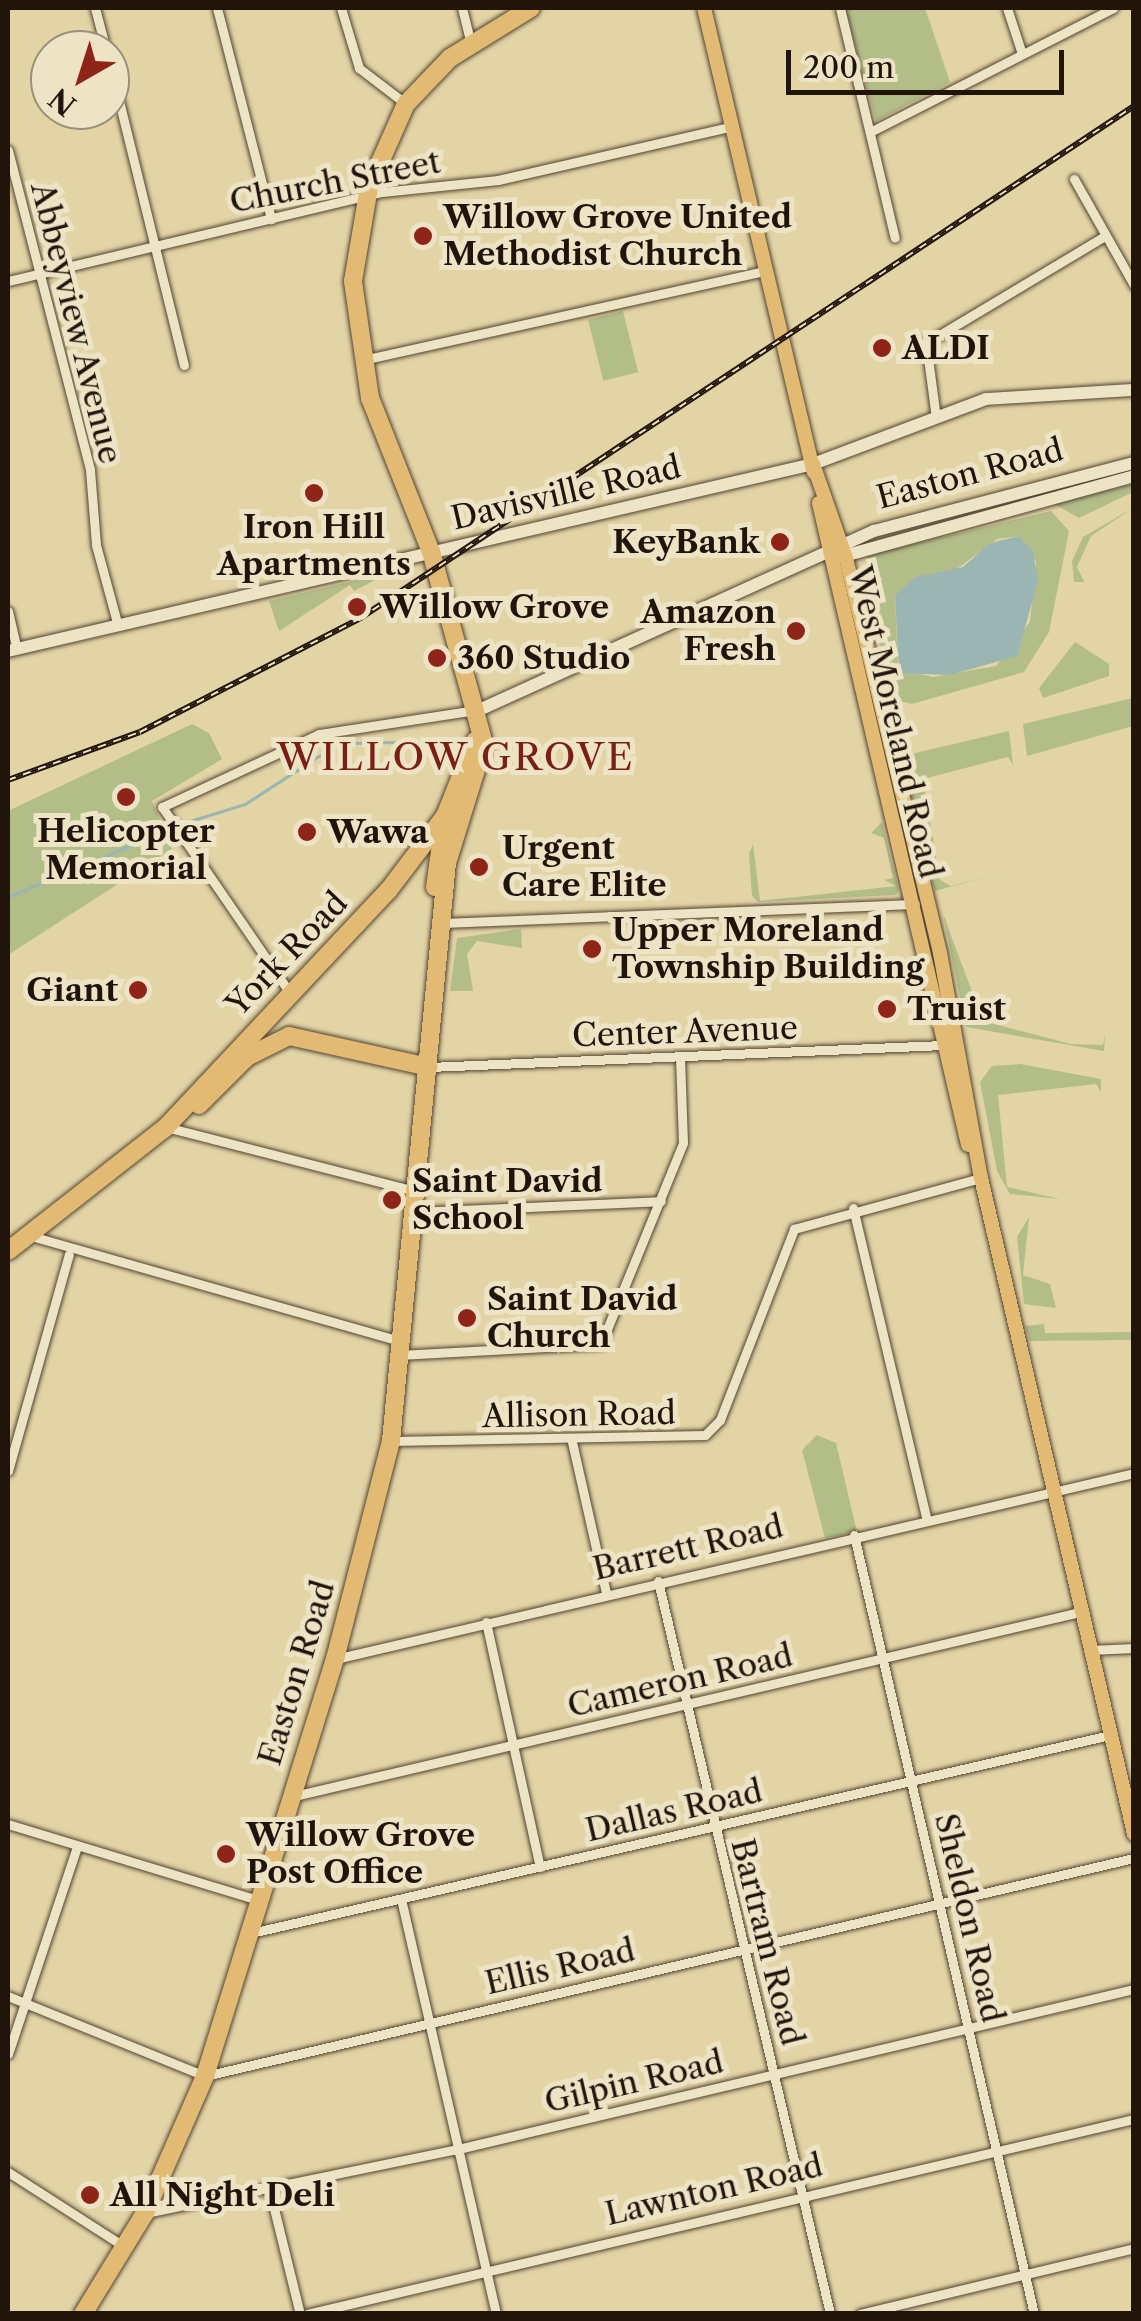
<!DOCTYPE html>
<style>
body{margin:0}
#map{position:relative;width:1141px;height:2321px;overflow:hidden;background:#e3d4a6;font-family:"Libre Caslon Text",serif}
div>[style]{position:absolute}
[style*='--x']{left:calc(var(--x)*1px);top:calc(var(--y)*1px);width:calc(var(--w)*1px);rotate:calc(var(--a)*1deg)}
.green>*{inset:0;background:#b2bd88;transform-origin:0 0}
.water>*{inset:0;background:#9ab5b2}
.stream>*{height:2.5px;margin:-1.25px;padding:0 1.25px;transform-origin:1.25px;border-radius:1.25px;background:#9ab5b2}
.roads{filter:drop-shadow(0 0 2px #524432) drop-shadow(0 0 2px #524432)}
.street>*{height:9px;margin:-4.5px;padding:0 4.5px;transform-origin:4.5px;border-radius:4.5px;background:#ede3c5}
.secondary>*{height:12px;margin:-6px;padding:0 6px;transform-origin:6px;border-radius:6px;background:#ede3c5}
.primary>*{height:14px;margin:-7px;padding:0 7px;transform-origin:7px;border-radius:7px;background:#e2ba73}
.highway>*{height:18px;margin:-9px;padding:0 9px;transform-origin:9px;border-radius:9px;background:#e2ba73}
.rail>*{height:6px;margin-top:-3px;transform-origin:0;background:repeating-linear-gradient(90deg,#ede3c5 0 8px,#21140b 0 16px);box-sizing:border-box;border-block:2px solid #21140b}
.dots>*{width:28px;height:28px;translate:-50% -50%;box-sizing:border-box;border:5px solid #ede3c5;border-radius:50%}
span{translate:-50% -50%;white-space:nowrap;text-align:center;line-height:1.15;-webkit-text-stroke:10px #ede3c5;paint-order:stroke}
.street-label{font-size:32px;color:#21140b}
.poi-label{font-size:32px;color:#21140b;font-weight:700}
.left{translate:0 -50%;text-align:left}
.right{translate:-100% -50%;text-align:right}
.quarter-label{font-size:38px;color:#7a1f14;letter-spacing:2.5px}
.frame{position:absolute;inset:0;border:10px solid #21140b;pointer-events:none}
.north{position:absolute;left:30px;top:30px;width:100px;height:100px;box-sizing:border-box;background:#ede3c5;border:2px solid #9b907b;border-radius:50%;rotate:219deg;font-size:28px;font-weight:700;line-height:40px;text-align:center;color:#21140b}
.north::after{content:'';display:block;margin:auto;width:35px;height:45px;background:#8f2418;clip-path:polygon(50% 0,100% 100%,50% 72%,0 100%)}
.scale{position:absolute;left:786px;top:50px;width:278px;height:45px;box-sizing:border-box;border:5px solid #21140b;border-top:0;padding-left:12px;font-size:30px;line-height:35px;white-space:nowrap;color:#21140b;-webkit-text-stroke:8px #ede3c5;paint-order:stroke}
</style>
<div id="map">
<div class="green">
<i style="clip-path:polygon(845px 8px,925px 8px,950px 82px,876px 121px)"></i>
<i style="left:623px;top:311px;width:63px;height:36px;rotate:76deg"></i>
<i style="clip-path:polygon(1133px 484px,1133px 492px,1079px 518px,1054px 504px)"></i>
<i style="clip-path:polygon(1133px 508px,1091px 536px,1077px 567px,1084px 582px,1074px 582px,1072px 561px,1083px 537px)"></i>
<i style="clip-path:polygon(evenodd,1051px 511px,1069px 531px,1049px 632px,1024px 672px,912px 704px,895px 700px,861px 576px,868px 555px,1051px 511px,1019px 536px,1036px 562px,1030px 622px,996px 666px,933px 677px,898px 669px,895px 595px,915px 577px,954px 571px,997px 539px,1019px 536px)"></i>
<i style="clip-path:polygon(391px 572px,354px 591px,350px 585px,279px 631px,269px 601px)"></i>
<i style="clip-path:polygon(1075px 642px,1109px 664px,1109px 676px,1043px 698px,1039px 688px)"></i>
<i style="clip-path:polygon(1133px 698px,1133px 726px,1027px 756px,1023px 724px)"></i>
<i style="clip-path:polygon(192px 724px,209px 733px,222px 759px,152px 801px,172px 849px,8px 955px,8px 811px)"></i>
<i style="clip-path:polygon(1009px 731px,1013px 765px,1008px 757px,923px 779px,940px 880px,951px 886px,1000px 873px,935px 891px,901px 775px,907px 755px)"></i>
<i style="clip-path:polygon(882px 822px,899px 891px,896px 895px,758px 902px,752px 896px,749px 853px,753px 844px,760px 901px,896px 886px,884px 880px,893px 878px,884px 838px,871px 833px)"></i>
<i style="clip-path:polygon(943px 914px,983px 1021px,1071px 1044px,1103px 1045px,1105px 1035px,1104px 1051px,966px 1027px)"></i>
<i style="clip-path:polygon(521px 929px,522px 948px,477px 941px,467px 954px,473px 991px,450px 991px,457px 938px)"></i>
<i style="clip-path:polygon(1020px 1064px,1101px 1079px,1101px 1092px,1096px 1084px,998px 1095px,1007px 1187px,1060px 1199px,1010px 1194px,997px 1171px,980px 1082px,992px 1066px)"></i>
<i style="clip-path:polygon(1029px 1217px,1023px 1275px,1050px 1284px,1056px 1308px,1024px 1304px,1017px 1237px)"></i>
<i style="clip-path:polygon(1044px 1324px,1045px 1333px,1133px 1332px,1133px 1340px,1030px 1341px,1025px 1326px)"></i>
<i style="clip-path:polygon(817px 1435px,836px 1443px,857px 1532px,825px 1538px,802px 1450px)"></i>
</div>
<div class="water">
<i style="clip-path:polygon(1019px 536px,1033px 552px,1038px 581px,1017px 656px,950px 675px,899px 673px,895px 595px,915px 577px,963px 567px,990px 543px)"></i>
</div>
<div class="stream">
<i style="--x:351;--y:743;--w:94;--a:-1.2"></i>
<i style="--x:180;--y:824;--w:68;--a:-17.1"></i>
<i style="--x:245;--y:804;--w:99;--a:-33"></i>
<i style="--x:8;--y:897;--w:179;--a:-22.7"></i>
</div>
<div class="roads">
<div class="street">
<i style="--x:95;--y:8;--w:43;--a:75.3"></i>
<i style="--x:217;--y:8;--w:218;--a:75.6"></i>
<i style="--x:341;--y:8;--w:63;--a:73.3"></i>
<i style="--x:359;--y:68;--w:59;--a:37.5"></i>
<i style="--x:462;--y:8;--w:36;--a:76"></i>
<i style="--x:840;--y:8;--w:236;--a:76.6"></i>
<i style="--x:1007;--y:8;--w:48;--a:71.9"></i>
<i style="--x:110;--y:64;--w:310;--a:76.2"></i>
<i style="--x:870;--y:132;--w:273;--a:-27"></i>
<i style="--x:8;--y:150;--w:330;--a:75.6"></i>
<i style="--x:90;--y:470;--w:75;--a:85.4"></i>
<i style="--x:96;--y:545;--w:84;--a:74.8"></i>
<i style="--x:1074;--y:179;--w:122;--a:60.5"></i>
<i style="--x:8;--y:281;--w:384;--a:-13.4"></i>
<i style="--x:382;--y:192;--w:117;--a:-5.9"></i>
<i style="--x:498;--y:180;--w:241;--a:-12.9"></i>
<i style="--x:363;--y:360;--w:413;--a:-12.5"></i>
<i style="--x:936;--y:418;--w:76;--a:-97.6"></i>
<i style="--x:926;--y:343;--w:209;--a:-30.9"></i>
<i style="--x:8;--y:611;--w:39;--a:77"></i>
<i style="--x:441;--y:923;--w:474;--a:-2.3"></i>
<i style="--x:290;--y:993;--w:226;--a:-124.5"></i>
<i style="--x:162;--y:807;--w:173;--a:-24.9"></i>
<i style="--x:319;--y:734;--w:159;--a:-8.7"></i>
<i style="--x:429;--y:1067;--w:514;--a:-2.45"></i>
<i style="--x:166;--y:1127;--w:257;--a:14.4"></i>
<i style="--x:853;--y:1208;--w:318;--a:76.7"></i>
<i style="--x:414;--y:1212;--w:247;--a:-2.5"></i>
<i style="--x:31;--y:1236;--w:384;--a:15.9"></i>
<i style="--x:399;--y:1355;--w:202;--a:-3.1"></i>
<i style="--x:601;--y:1344;--w:217;--a:-67.8"></i>
<i style="--x:683;--y:1143;--w:85;--a:-92"></i>
<i style="--x:391;--y:1441;--w:314;--a:-1.1"></i>
<i style="--x:705;--y:1435;--w:21;--a:-45"></i>
<i style="--x:720;--y:1420;--w:205;--a:-68.8"></i>
<i style="--x:794;--y:1229;--w:194;--a:-15.3"></i>
<i style="--x:572;--y:1442;--w:155;--a:77.3"></i>
<i style="--x:8;--y:1471;--w:225;--a:-74.3"></i>
<i style="--x:854;--y:1535;--w:800;--a:76.99"></i>
<i style="--x:658;--y:1581;--w:753;--a:76.79"></i>
<i style="--x:486;--y:1622;--w:251;--a:77.6"></i>
<i style="--x:1090;--y:1650;--w:44;--a:-2.6"></i>
<i style="--x:335;--y:1659;--w:820;--a:-13.1"></i>
<i style="--x:294;--y:1796;--w:807;--a:-13.18"></i>
<i style="--x:8;--y:1824;--w:261;--a:16.9"></i>
<i style="--x:401;--y:1899;--w:426;--a:77.1"></i>
<i style="--x:251;--y:1933;--w:882;--a:-12.98"></i>
<i style="--x:8;--y:1996;--w:213;--a:22.1"></i>
<i style="--x:205;--y:2076;--w:954;--a:-13.21"></i>
<i style="--x:8;--y:2054;--w:219;--a:-71.6"></i>
<i style="--x:8;--y:2172;--w:139;--a:32.7"></i>
<i style="--x:269;--y:2188;--w:130;--a:76.2"></i>
<i style="--x:146;--y:2213;--w:314;--a:-11.6"></i>
<i style="--x:454;--y:2150;--w:699;--a:-13.32"></i>
<i style="--x:307;--y:2314;--w:850;--a:-13.27"></i>
<i style="--x:860;--y:2314;--w:282;--a:-13.5"></i>
</div>
<div class="secondary">
<i style="--x:840;--y:557;--w:305;--a:-15.4"></i>
<i style="--x:8;--y:651;--w:826;--a:-13.08"></i>
<i style="--x:813;--y:464;--w:185;--a:-20.6"></i>
<i style="--x:986;--y:399;--w:148;--a:-3.5"></i>
<i style="--x:479;--y:710;--w:434;--a:-24.4"></i>
<i style="--x:874;--y:531;--w:269;--a:-14.7"></i>
</div>
<div class="primary">
<i style="--x:704;--y:8;--w:477;--a:76.7"></i>
<i style="--x:813;--y:464;--w:100;--a:70.7"></i>
<i style="--x:846;--y:558;--w:406;--a:76.6"></i>
<i style="--x:940;--y:953;--w:229;--a:79.7"></i>
<i style="--x:981;--y:1178;--w:674;--a:76.87"></i>
<i style="--x:819;--y:503;--w:659;--a:76.93"></i>
</div>
<div class="highway">
<i style="--x:435;--y:887;--w:72;--a:-82"></i>
<i style="--x:445;--y:816;--w:81;--a:-68.2"></i>
<i style="--x:199;--y:1105;--w:68;--a:-45"></i>
<i style="--x:247;--y:1057;--w:47;--a:-26.6"></i>
<i style="--x:289;--y:1036;--w:143;--a:12.5"></i>
<i style="--x:8;--y:1251;--w:201;--a:-38.1"></i>
<i style="--x:166;--y:1127;--w:324;--a:-46.8"></i>
<i style="--x:388;--y:891;--w:94;--a:-52.8"></i>
<i style="--x:83;--y:2314;--w:119;--a:-58.5"></i>
<i style="--x:145;--y:2213;--w:150;--a:-66.3"></i>
<i style="--x:205;--y:2076;--w:437;--a:-72.7"></i>
<i style="--x:335;--y:1659;--w:225;--a:-75.6"></i>
<i style="--x:391;--y:1441;--w:581;--a:-84.47"></i>
<i style="--x:447;--y:863;--w:125;--a:-72.7"></i>
<i style="--x:484;--y:744;--w:199;--a:-105.4"></i>
<i style="--x:431;--y:552;--w:166;--a:-111.6"></i>
<i style="--x:370;--y:398;--w:118;--a:-98.3"></i>
<i style="--x:353;--y:281;--w:95;--a:-80.3"></i>
<i style="--x:369;--y:187;--w:91;--a:-66"></i>
<i style="--x:406;--y:104;--w:64;--a:-46.3"></i>
<i style="--x:450;--y:58;--w:95;--a:-31.7"></i>
</div>
</div>
<div class="rail">
<i style="--x:8;--y:780;--w:140;--a:-20"></i>
<i style="--x:140;--y:732;--w:246;--a:-27.3"></i>
<i style="--x:359;--y:619;--w:929;--a:-33.5"></i>
</div>
<div class="dots">
<i style="left:423px;top:236px;background:#8f2418"></i>
<i style="left:882px;top:348px;background:#8f2418"></i>
<i style="left:314px;top:493px;background:#8f2418"></i>
<i style="left:780px;top:542px;background:#8f2418"></i>
<i style="left:357px;top:607px;background:#8f2418"></i>
<i style="left:796px;top:631px;background:#8f2418"></i>
<i style="left:437px;top:658px;background:#8f2418"></i>
<i style="left:126px;top:797px;background:#8f2418"></i>
<i style="left:307px;top:832px;background:#8f2418"></i>
<i style="left:479px;top:867px;background:#8f2418"></i>
<i style="left:592px;top:949px;background:#8f2418"></i>
<i style="left:138px;top:990px;background:#8f2418"></i>
<i style="left:887px;top:1009px;background:#8f2418"></i>
<i style="left:392px;top:1200px;background:#8f2418"></i>
<i style="left:467px;top:1318px;background:#8f2418"></i>
<i style="left:226px;top:1854px;background:#8f2418"></i>
<i style="left:90px;top:2195px;background:#8f2418"></i>
</div>
<div class="street-label">
<span style="left:335px;top:182px;rotate:-11deg">Church Street</span>
<span style="left:76px;top:323px;rotate:76deg">Abbeyview Avenue</span>
<span style="left:970px;top:474px;rotate:-15deg">Easton Road</span>
<span style="left:566px;top:493px;rotate:-13deg">Davisville Road</span>
<span style="left:895px;top:722px;rotate:77deg">West Moreland Road</span>
<span style="left:287px;top:954px;rotate:-46deg">York Road</span>
<span style="left:685px;top:1032px;rotate:-2deg">Center Avenue</span>
<span style="left:579px;top:1415px;rotate:-1deg">Allison Road</span>
<span style="left:688px;top:1548px;rotate:-13deg">Barrett Road</span>
<span style="left:297px;top:1673px;rotate:-73deg">Easton Road</span>
<span style="left:680px;top:1681px;rotate:-13deg">Cameron Road</span>
<span style="left:674px;top:1811px;rotate:-13deg">Dallas Road</span>
<span style="left:969px;top:1918px;rotate:77deg">Sheldon Road</span>
<span style="left:767px;top:1942px;rotate:76deg">Bartram Road</span>
<span style="left:560px;top:1967px;rotate:-13deg">Ellis Road</span>
<span style="left:634px;top:2082px;rotate:-13deg">Gilpin Road</span>
<span style="left:714px;top:2190px;rotate:-13deg">Lawnton Road</span>
</div>
<div class="poi-label">
<span class="left" style="left:443px;top:236px">Willow Grove United<br>Methodist Church</span>
<span class="left" style="left:902px;top:348px">ALDI</span>
<span style="left:314px;top:546px">Iron Hill<br>Apartments</span>
<span class="right" style="left:760px;top:542px">KeyBank</span>
<span class="left" style="left:380px;top:607px">Willow Grove</span>
<span class="right" style="left:776px;top:631px">Amazon<br>Fresh</span>
<span class="left" style="left:457px;top:658px">360 Studio</span>
<span style="left:126px;top:850px">Helicopter<br>Memorial</span>
<span class="left" style="left:327px;top:832px">Wawa</span>
<span class="left" style="left:502px;top:867px">Urgent<br>Care Elite</span>
<span class="left" style="left:612px;top:949px">Upper Moreland<br>Township Building</span>
<span class="right" style="left:118px;top:990px">Giant</span>
<span class="left" style="left:907px;top:1009px">Truist</span>
<span class="left" style="left:412px;top:1200px">Saint David<br>School</span>
<span class="left" style="left:487px;top:1318px">Saint David<br>Church</span>
<span class="left" style="left:246px;top:1854px">Willow Grove<br>Post Office</span>
<span class="left" style="left:110px;top:2195px">All Night Deli</span>
</div>
<div class="quarter-label">
<span style="left:456px;top:757px">WILLOW GROVE</span>
</div>
<div class="frame"></div>
<div class="north">N</div>
<div class="scale">200 m</div>
</div>
